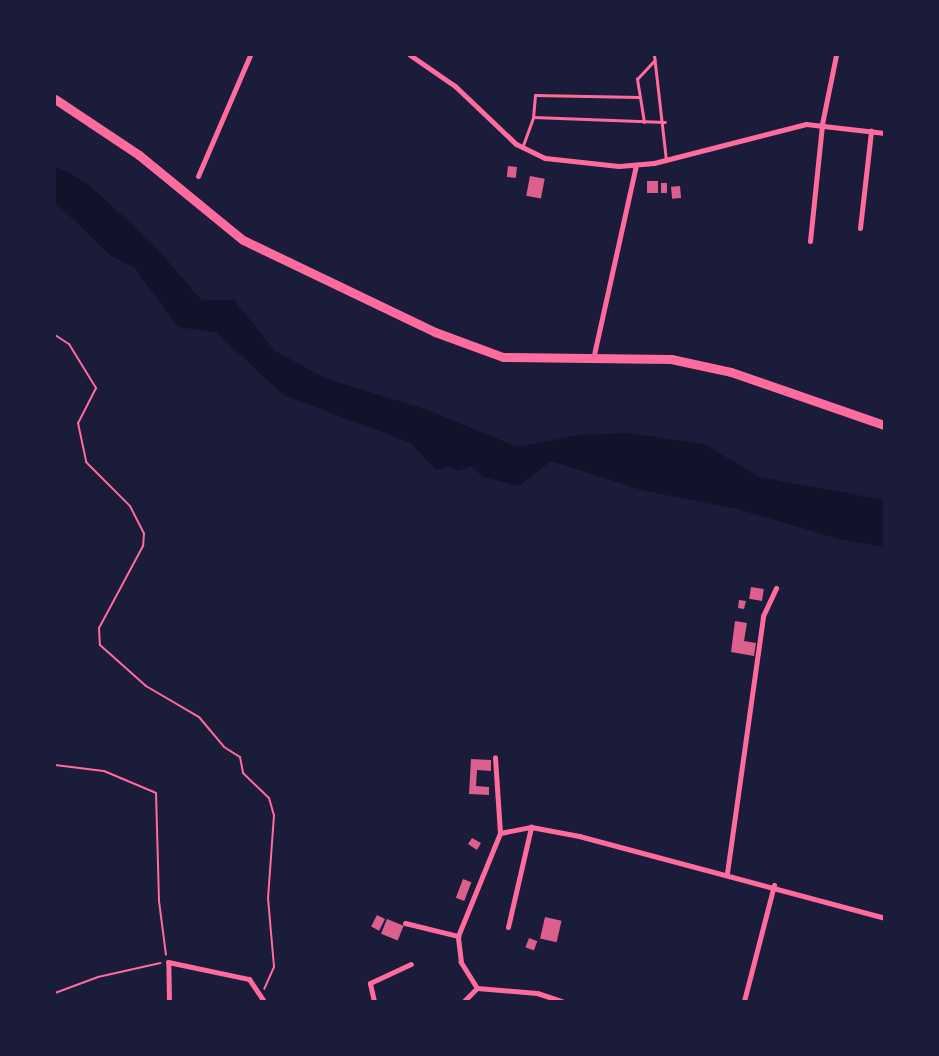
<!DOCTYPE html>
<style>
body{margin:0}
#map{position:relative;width:939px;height:1056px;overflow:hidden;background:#1b1b3a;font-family:"Source Sans 3",sans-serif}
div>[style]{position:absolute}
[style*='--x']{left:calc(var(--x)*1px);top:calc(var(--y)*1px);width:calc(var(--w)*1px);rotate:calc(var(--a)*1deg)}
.water>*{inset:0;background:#12122b}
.building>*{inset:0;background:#dd5f8e;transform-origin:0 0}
.path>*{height:2px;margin:-1px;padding:0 1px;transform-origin:1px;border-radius:1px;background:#ff6b9d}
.service>*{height:3px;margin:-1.5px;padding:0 1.5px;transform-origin:1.5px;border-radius:1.5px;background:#ff6b9d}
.minor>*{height:5px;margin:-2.5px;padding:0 2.5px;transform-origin:2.5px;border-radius:2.5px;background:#ff6b9d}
.tertiary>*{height:9px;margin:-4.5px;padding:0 4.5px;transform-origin:4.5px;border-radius:4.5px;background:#ff6b9d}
span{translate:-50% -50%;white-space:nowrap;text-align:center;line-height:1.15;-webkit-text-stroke:4px #1b1b3a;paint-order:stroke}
.frame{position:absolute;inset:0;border:56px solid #1b1b3a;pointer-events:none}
</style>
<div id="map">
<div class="water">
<i style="clip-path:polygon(55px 166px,87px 183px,154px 245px,202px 301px,234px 300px,275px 351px,327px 379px,428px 410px,517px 447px,580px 435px,627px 433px,704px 444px,759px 477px,884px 500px,884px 547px,839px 539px,737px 509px,645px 491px,551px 461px,519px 486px,483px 477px,471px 466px,458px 471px,448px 466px,436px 470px,411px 443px,283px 395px,216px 332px,178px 327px,135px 268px,111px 256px,55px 202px)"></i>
</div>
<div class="building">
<i style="left:508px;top:166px;width:9px;height:11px;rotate:6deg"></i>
<i style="left:530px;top:176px;width:15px;height:20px;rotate:11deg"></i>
<i style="left:647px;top:181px;width:11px;height:12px"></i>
<i style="left:667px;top:183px;width:10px;height:6px;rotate:90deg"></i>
<i style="left:680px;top:186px;width:12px;height:9px;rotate:85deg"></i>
<i style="left:751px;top:587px;width:13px;height:12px;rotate:9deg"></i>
<i style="clip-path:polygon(739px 600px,746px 601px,744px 609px,738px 608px)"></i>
<i style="clip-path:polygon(735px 621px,747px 623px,744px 641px,756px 643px,754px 656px,731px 652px)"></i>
<i style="clip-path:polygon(471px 759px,491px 760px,491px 771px,477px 770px,476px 786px,489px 787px,489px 795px,469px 794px)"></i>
<i style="clip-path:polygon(472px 838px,481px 843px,477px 850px,468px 844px)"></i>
<i style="left:463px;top:879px;width:9px;height:20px;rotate:21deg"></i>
<i style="left:377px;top:915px;width:9px;height:13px;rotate:27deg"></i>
<i style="left:545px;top:917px;width:17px;height:22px;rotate:13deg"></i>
<i style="left:387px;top:919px;width:18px;height:16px;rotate:22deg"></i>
<i style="left:529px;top:938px;width:9px;height:10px;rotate:21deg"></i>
</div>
<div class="path">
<i style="--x:55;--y:335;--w:17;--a:33"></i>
<i style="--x:69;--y:344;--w:52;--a:58.5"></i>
<i style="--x:96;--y:388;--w:39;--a:117"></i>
<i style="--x:78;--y:423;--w:40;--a:78"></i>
<i style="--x:86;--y:462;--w:62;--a:45"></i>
<i style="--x:130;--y:506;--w:30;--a:63"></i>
<i style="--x:144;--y:533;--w:13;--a:94"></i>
<i style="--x:143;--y:546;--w:93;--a:118.2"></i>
<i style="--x:99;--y:628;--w:17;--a:87"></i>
<i style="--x:100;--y:645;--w:62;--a:41.7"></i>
<i style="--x:146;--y:686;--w:61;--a:30.3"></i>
<i style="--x:199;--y:717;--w:39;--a:50"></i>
<i style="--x:224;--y:747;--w:19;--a:32"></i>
<i style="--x:240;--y:757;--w:16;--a:79"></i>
<i style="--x:243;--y:773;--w:36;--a:44"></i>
<i style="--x:269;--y:798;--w:18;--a:74"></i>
<i style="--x:274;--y:815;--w:83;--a:94.1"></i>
<i style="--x:268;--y:898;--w:69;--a:85"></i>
<i style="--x:274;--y:967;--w:24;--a:114"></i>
<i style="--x:55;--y:765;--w:49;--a:7"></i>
<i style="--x:104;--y:771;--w:56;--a:22.9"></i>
<i style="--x:156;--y:793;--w:108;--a:88.4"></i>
<i style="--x:159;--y:901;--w:54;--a:82.6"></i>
<i style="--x:55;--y:993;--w:46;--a:-20.4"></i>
<i style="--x:98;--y:977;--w:64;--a:-12.7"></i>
</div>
<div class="service">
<i style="--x:654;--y:55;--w:106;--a:83.5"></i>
<i style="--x:639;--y:97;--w:104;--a:-178.9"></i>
<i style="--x:535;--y:95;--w:22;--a:95"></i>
<i style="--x:533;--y:117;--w:132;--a:2.2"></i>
<i style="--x:644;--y:122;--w:44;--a:-99.2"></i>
<i style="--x:637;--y:79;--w:26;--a:-47"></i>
<i style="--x:522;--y:148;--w:33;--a:-70"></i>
</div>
<div class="minor">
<i style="--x:410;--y:55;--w:55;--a:34.6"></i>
<i style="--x:455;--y:86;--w:84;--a:43.6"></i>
<i style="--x:516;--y:144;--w:32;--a:26"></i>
<i style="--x:545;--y:158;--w:74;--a:6.2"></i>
<i style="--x:619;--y:166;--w:35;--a:-5"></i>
<i style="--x:654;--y:163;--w:157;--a:-14.4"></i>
<i style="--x:806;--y:124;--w:79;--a:6.6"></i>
<i style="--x:198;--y:176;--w:132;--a:-66.7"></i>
<i style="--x:860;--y:228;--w:98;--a:-83.5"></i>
<i style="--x:810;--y:241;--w:118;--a:-84.1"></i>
<i style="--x:822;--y:124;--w:70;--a:-78.5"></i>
<i style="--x:593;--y:359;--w:199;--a:-77.5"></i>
<i style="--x:500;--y:833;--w:32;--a:-11"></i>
<i style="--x:531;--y:827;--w:49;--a:10.6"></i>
<i style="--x:579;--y:836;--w:316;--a:15"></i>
<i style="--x:727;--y:873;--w:260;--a:-82"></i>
<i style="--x:763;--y:616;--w:31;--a:-65"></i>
<i style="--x:405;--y:923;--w:55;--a:13.8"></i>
<i style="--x:508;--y:927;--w:103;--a:-77"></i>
<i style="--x:477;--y:988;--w:60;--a:4.8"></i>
<i style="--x:537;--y:993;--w:26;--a:18"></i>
<i style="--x:169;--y:1001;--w:39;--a:-91"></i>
<i style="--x:168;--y:962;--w:83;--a:11.9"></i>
<i style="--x:249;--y:979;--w:27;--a:56"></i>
<i style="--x:374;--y:1001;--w:18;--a:-103"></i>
<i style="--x:370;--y:983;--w:45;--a:-24.9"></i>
<i style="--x:464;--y:1001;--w:18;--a:-45"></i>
<i style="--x:477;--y:988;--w:31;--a:-122"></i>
<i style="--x:461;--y:962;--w:26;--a:-97"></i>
<i style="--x:458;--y:936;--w:111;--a:-67.8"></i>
<i style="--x:500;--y:833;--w:76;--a:-93.8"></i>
<i style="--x:744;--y:1001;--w:120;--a:-75.5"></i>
</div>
<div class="tertiary">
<i style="--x:55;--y:99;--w:101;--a:33.7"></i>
<i style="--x:139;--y:155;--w:134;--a:39.3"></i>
<i style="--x:243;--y:240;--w:213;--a:25.6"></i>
<i style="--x:435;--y:332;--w:72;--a:20.2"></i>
<i style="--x:503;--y:357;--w:168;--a:0.7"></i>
<i style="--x:671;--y:359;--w:61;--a:12.2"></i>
<i style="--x:731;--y:372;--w:162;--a:19.1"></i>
</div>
<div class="frame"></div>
</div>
